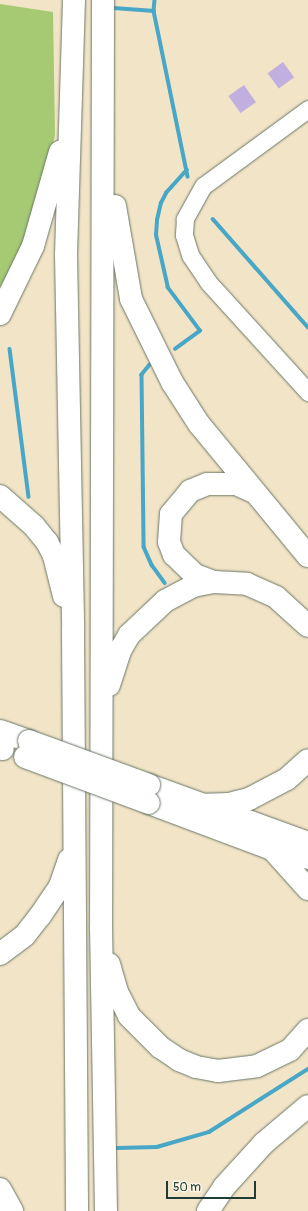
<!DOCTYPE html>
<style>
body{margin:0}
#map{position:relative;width:308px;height:1211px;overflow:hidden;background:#f2e4c7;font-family:Pangolin,sans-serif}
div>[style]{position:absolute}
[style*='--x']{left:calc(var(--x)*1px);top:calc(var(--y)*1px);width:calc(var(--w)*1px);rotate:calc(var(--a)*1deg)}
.green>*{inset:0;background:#a5ca73}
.stream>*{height:3.5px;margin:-1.75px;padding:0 1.75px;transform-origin:1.75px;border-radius:1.75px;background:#48a7c7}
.building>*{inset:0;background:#c1afdf;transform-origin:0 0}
.roads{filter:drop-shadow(0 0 1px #697767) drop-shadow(0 0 1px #697767)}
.tertiary>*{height:17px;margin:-8.5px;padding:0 8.5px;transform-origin:8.5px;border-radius:8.5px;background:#fff}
.primary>*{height:22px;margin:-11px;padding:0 11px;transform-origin:11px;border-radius:11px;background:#fff}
.motorway>*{height:22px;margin:-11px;padding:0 11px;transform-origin:11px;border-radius:11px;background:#fff}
.bridges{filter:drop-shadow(0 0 1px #697767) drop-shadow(0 0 1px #697767)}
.primary-bridge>*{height:22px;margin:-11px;padding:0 11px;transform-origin:11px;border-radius:11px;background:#fff}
span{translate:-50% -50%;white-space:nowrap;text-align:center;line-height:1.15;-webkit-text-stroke:4px #fcf5e5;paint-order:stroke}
.scale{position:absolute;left:166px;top:1181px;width:90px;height:18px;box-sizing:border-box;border:2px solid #1f3d34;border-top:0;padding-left:5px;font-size:12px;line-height:14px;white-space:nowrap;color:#1f3d34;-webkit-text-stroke:3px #fcf5e5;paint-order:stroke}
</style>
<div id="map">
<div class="green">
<i style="clip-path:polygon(0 4px,53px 12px,55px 135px,42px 191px,23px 248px,0 287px)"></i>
</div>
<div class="stream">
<i style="--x:155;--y:0;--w:11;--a:95"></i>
<i style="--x:154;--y:11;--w:169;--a:78.4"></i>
<i style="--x:114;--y:8;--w:40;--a:4.3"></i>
<i style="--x:213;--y:219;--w:144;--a:48.7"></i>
<i style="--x:10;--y:349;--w:149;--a:82.7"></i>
<i style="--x:175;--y:349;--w:31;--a:-36"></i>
<i style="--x:200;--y:331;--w:54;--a:-126.7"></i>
<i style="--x:168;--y:288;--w:54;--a:-102.8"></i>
<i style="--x:156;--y:235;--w:15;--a:-86"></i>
<i style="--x:157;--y:220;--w:17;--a:-77"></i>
<i style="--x:161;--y:203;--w:11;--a:-63"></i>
<i style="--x:166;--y:193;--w:31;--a:-48"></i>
<i style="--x:150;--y:365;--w:13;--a:129"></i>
<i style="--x:142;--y:375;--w:172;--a:89.3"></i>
<i style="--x:144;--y:547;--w:20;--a:66"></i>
<i style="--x:152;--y:565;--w:22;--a:54"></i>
<i style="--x:117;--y:1148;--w:40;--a:-1.4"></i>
<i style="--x:157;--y:1147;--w:54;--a:-16.1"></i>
<i style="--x:209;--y:1132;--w:117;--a:-32.5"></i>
</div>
<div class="building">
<i style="left:283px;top:62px;width:19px;height:19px;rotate:54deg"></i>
<i style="left:244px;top:85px;width:21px;height:19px;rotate:55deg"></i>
</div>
<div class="roads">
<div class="tertiary">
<i style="--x:308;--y:109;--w:130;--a:143.7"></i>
<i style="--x:203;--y:186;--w:38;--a:119"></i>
<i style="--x:185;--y:219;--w:16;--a:94"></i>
<i style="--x:184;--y:235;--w:21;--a:73"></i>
<i style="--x:190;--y:255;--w:32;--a:56"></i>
<i style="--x:208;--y:282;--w:149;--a:47.7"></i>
</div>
<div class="primary">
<i style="--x:0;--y:731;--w:31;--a:19"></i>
<i style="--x:149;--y:785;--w:169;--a:20"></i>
<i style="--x:149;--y:803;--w:131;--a:20.5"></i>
<i style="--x:272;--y:849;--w:37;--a:14"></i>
</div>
<div class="motorway">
<i style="--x:74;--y:0;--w:255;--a:91.8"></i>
<i style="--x:66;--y:255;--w:376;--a:88.9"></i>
<i style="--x:73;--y:631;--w:580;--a:89.6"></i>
<i style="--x:103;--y:0;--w:926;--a:90.12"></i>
<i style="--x:101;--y:926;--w:285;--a:89"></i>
<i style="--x:115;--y:206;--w:94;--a:80.2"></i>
<i style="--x:131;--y:299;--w:93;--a:63.7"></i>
<i style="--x:172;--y:382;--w:50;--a:57.3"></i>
<i style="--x:199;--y:424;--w:171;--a:50.5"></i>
<i style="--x:0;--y:314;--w:76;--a:-64.1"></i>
<i style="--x:33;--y:246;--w:98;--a:-74"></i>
<i style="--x:0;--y:496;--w:45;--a:41.4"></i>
<i style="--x:34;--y:526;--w:21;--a:51"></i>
<i style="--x:47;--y:542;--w:16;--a:63"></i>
<i style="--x:54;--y:556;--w:41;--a:76"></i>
<i style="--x:214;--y:582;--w:20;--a:-160"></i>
<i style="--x:195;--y:575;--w:29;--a:-136"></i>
<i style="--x:174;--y:555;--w:14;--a:-111"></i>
<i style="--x:169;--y:542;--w:28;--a:-86"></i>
<i style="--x:171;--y:514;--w:30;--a:-50"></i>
<i style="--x:190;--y:491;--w:18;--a:-22"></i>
<i style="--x:207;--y:484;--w:29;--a:0"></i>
<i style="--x:236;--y:484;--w:20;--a:24"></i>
<i style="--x:109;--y:685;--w:38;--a:-72"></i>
<i style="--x:121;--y:649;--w:16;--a:-60"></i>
<i style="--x:129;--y:635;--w:50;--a:-43.4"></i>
<i style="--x:165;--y:601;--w:32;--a:-28"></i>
<i style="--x:193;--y:586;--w:21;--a:-11"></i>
<i style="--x:214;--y:582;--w:33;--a:3"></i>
<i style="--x:247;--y:584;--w:32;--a:24"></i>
<i style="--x:276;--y:597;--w:43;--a:42.2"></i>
<i style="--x:0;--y:748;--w:3;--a:18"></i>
<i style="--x:198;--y:805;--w:31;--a:-2"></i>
<i style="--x:229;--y:804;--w:21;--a:-14"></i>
<i style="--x:249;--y:799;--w:43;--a:-27.8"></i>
<i style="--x:287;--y:779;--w:28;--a:-42"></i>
<i style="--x:272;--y:849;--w:54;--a:48"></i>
<i style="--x:0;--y:954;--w:31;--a:-37"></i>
<i style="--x:25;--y:935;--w:24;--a:-52"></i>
<i style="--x:40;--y:916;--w:36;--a:-56"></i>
<i style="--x:60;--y:886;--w:28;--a:-71"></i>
<i style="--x:109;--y:964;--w:29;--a:74"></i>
<i style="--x:117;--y:992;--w:27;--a:63"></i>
<i style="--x:129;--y:1016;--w:44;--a:45"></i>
<i style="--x:160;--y:1047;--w:23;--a:34"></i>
<i style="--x:179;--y:1060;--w:18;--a:22"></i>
<i style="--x:196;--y:1067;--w:22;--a:10"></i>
<i style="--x:218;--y:1071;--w:39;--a:-7"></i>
<i style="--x:257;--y:1066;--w:37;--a:-26"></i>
<i style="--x:290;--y:1050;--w:27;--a:-48"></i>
<i style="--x:0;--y:1189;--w:25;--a:61"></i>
<i style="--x:208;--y:1211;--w:29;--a:-56"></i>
<i style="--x:224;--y:1187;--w:59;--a:-47.7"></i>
<i style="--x:264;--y:1143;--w:57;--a:-40.1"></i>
</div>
</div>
<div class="bridges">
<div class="primary-bridge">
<i style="--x:29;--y:741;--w:128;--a:20.1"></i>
<i style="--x:25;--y:757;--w:132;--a:20.4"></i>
</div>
</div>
<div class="scale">50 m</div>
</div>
